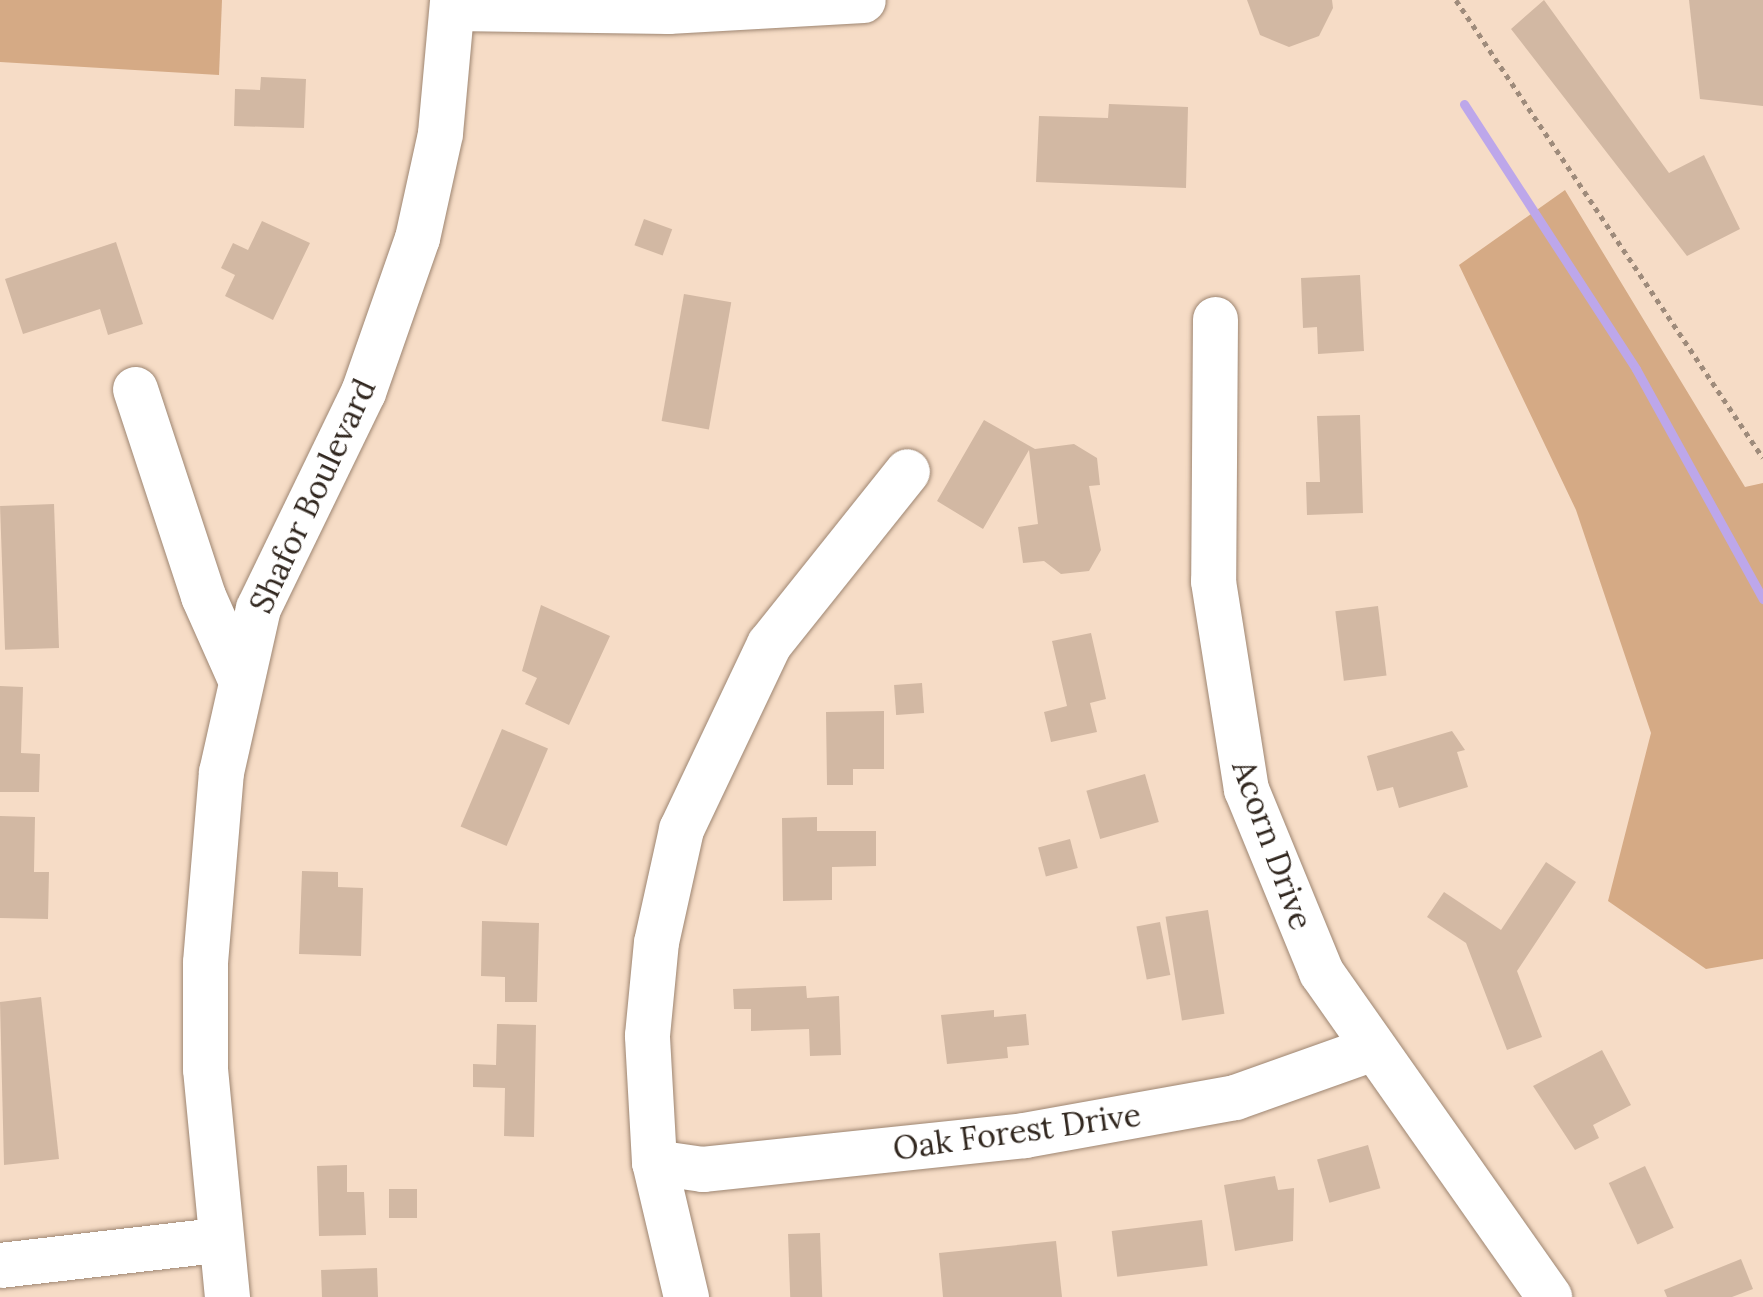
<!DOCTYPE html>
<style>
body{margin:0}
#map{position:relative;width:1763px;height:1297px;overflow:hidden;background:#f6dcc6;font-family:Lora,serif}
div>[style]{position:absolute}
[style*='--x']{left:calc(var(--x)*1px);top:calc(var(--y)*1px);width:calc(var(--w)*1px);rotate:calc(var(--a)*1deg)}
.green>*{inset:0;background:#d5aa85}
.stream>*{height:9px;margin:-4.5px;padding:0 4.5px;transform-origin:4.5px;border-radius:4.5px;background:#bda7ea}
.building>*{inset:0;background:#d2b8a3;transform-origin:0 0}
.path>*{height:5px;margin-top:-2.5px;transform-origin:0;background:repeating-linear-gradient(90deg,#9e8b7b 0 5px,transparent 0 10px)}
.roads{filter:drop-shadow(0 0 2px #9e8672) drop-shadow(0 0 2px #9e8672)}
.minor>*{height:45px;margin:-22.5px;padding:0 22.5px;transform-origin:22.5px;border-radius:22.5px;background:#fff}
span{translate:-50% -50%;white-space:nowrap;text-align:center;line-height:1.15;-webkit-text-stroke:8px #fff;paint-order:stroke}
.street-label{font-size:32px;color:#31271f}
</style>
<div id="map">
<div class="green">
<i style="clip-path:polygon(0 0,222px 0,219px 75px,0 62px)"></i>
<i style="clip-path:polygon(1565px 190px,1745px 487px,1763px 483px,1763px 959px,1706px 969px,1608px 901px,1651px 733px,1576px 510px,1459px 265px)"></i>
</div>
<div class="stream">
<i style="--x:1464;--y:104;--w:316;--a:57"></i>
<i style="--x:1636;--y:369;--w:263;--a:61.1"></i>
</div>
<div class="building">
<i style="clip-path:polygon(1247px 0,1332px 0,1333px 8px,1319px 36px,1289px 47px,1260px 35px)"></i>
<i style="clip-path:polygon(1544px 0,1669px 173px,1704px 155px,1740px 229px,1687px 256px,1511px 29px)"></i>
<i style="clip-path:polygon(1689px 0,1763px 0,1763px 106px,1700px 99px)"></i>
<i style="clip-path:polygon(261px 77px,306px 79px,304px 128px,234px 126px,235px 89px,260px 90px)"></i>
<i style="clip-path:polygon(1109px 104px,1188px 107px,1186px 188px,1036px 182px,1039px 116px,1108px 118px)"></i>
<i style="left:644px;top:219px;width:30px;height:28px;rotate:20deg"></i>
<i style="clip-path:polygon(262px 221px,310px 243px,273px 320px,225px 296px,235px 275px,221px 268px,233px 243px,248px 250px)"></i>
<i style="clip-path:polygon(116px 242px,143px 324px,108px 335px,100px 309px,23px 334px,5px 279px)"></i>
<i style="clip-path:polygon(1360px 275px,1364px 351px,1318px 354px,1317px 327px,1303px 328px,1301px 278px)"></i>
<i style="left:684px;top:294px;width:48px;height:129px;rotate:10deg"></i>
<i style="clip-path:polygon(1360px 415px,1363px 513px,1307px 515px,1306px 482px,1320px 482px,1317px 416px)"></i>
<i style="clip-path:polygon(984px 420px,1035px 449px,1074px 444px,1097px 458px,1100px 485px,1089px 486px,1101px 550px,1089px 571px,1061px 574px,1044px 561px,1023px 563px,1018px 527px,1038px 524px,1029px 450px,983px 529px,937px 501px)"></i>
<i style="left:54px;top:504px;width:144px;height:54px;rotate:88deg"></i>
<i style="clip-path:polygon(541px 605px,610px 636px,569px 725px,525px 704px,537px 678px,522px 671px)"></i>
<i style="left:1378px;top:606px;width:70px;height:43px;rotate:83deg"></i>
<i style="clip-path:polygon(1091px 633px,1106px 699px,1090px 703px,1097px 732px,1051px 742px,1044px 712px,1067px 706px,1052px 641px)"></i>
<i style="left:922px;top:683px;width:30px;height:28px;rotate:86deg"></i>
<i style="clip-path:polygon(0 686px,23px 687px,21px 753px,40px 754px,39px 792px,0 792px)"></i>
<i style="clip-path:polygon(884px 711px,884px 769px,853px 769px,853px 785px,827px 785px,826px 712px)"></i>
<i style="left:502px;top:729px;width:50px;height:106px;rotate:23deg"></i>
<i style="clip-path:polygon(1452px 731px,1465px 750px,1457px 752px,1468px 787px,1399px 808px,1393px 787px,1377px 791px,1367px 756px)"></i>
<i style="left:1145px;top:774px;width:50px;height:61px;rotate:74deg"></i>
<i style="clip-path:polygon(0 816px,35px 817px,34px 872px,49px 872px,48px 919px,0 918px)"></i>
<i style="clip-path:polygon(817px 817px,817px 831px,876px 831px,876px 866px,832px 867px,832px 900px,783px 901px,782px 818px)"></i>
<i style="left:1070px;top:839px;width:30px;height:33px;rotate:75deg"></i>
<i style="clip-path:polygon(1546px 862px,1576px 882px,1517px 971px,1542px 1037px,1507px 1050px,1466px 943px,1427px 917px,1444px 892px,1501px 930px)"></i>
<i style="clip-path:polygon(302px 871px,338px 872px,338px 887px,363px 888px,361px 956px,299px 954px)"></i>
<i style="left:1208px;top:910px;width:105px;height:43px;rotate:81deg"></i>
<i style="clip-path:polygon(482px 921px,539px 923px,537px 1002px,505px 1002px,505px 977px,481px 976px)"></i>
<i style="left:1160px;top:922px;width:54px;height:24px;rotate:79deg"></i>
<i style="clip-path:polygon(806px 986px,807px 998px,839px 996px,841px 1055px,810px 1056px,809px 1029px,751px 1031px,751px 1009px,734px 1009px,733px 989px)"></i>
<i style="clip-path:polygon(41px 997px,59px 1159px,4px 1165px,0 1002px)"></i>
<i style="clip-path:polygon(994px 1010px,994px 1017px,1026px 1014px,1029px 1045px,1007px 1047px,1008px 1058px,947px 1064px,941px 1015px)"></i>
<i style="clip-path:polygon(497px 1024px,536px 1025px,534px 1137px,504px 1136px,505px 1088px,473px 1087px,473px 1064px,496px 1065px)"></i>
<i style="clip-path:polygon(1602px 1050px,1631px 1105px,1593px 1125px,1599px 1138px,1575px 1150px,1533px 1086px)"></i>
<i style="left:1368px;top:1145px;width:45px;height:53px;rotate:74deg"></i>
<i style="clip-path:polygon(347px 1165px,347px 1192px,364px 1192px,366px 1235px,319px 1236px,317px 1166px)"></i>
<i style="left:1645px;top:1166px;width:68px;height:40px;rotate:65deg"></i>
<i style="clip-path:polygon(1275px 1176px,1278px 1190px,1294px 1188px,1293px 1241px,1235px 1251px,1224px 1185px)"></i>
<i style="left:389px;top:1189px;width:28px;height:29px"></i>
<i style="left:1202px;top:1220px;width:46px;height:91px;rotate:83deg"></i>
<i style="left:820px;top:1233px;width:64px;height:32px;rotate:88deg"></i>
<i style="clip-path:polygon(1056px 1241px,1062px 1297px,943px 1297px,939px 1253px)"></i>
<i style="clip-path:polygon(1741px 1259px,1753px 1289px,1732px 1297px,1667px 1297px,1664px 1290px)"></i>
<i style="left:377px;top:1268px;width:29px;height:56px;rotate:88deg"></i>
</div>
<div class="path">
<i style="--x:1456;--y:0;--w:551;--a:56.17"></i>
</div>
<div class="roads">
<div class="minor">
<i style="--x:452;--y:8;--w:216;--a:0.8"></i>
<i style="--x:668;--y:11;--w:195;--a:-3.2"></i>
<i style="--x:1215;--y:319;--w:262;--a:90.4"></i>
<i style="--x:1213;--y:581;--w:211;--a:81"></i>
<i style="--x:1246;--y:789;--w:198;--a:67.7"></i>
<i style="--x:1321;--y:972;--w:397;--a:54.9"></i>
<i style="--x:135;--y:389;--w:218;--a:71.8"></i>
<i style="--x:203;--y:596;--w:89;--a:66"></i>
<i style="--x:654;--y:1162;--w:49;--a:8.3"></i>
<i style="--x:702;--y:1169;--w:324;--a:-6"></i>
<i style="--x:1024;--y:1135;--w:214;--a:-10.2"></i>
<i style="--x:1235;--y:1097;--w:143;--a:-19.6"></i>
<i style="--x:0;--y:1265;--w:218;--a:-6.6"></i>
<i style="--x:227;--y:1297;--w:229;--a:-95.5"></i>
<i style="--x:205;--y:1069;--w:107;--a:-90"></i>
<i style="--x:205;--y:962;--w:191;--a:-85.2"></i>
<i style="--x:221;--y:772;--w:168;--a:-77.3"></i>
<i style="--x:258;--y:608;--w:240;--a:-64.1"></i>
<i style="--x:363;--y:392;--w:163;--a:-70.7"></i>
<i style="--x:417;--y:238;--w:107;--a:-77.6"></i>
<i style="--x:440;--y:133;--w:134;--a:-84.8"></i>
<i style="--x:686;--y:1297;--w:139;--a:-103.3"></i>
<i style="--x:654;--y:1162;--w:127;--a:-93.2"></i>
<i style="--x:647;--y:1035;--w:93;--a:-84.5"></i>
<i style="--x:656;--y:942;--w:116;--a:-77.5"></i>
<i style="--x:681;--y:829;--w:205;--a:-64.6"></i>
<i style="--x:769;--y:644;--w:221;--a:-51.4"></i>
</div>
</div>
<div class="street-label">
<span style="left:313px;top:496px;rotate:-65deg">Shafor Boulevard</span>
<span style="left:1272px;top:845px;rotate:70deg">Acorn Drive</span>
<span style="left:1017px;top:1132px;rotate:-8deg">Oak Forest Drive</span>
</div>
</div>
